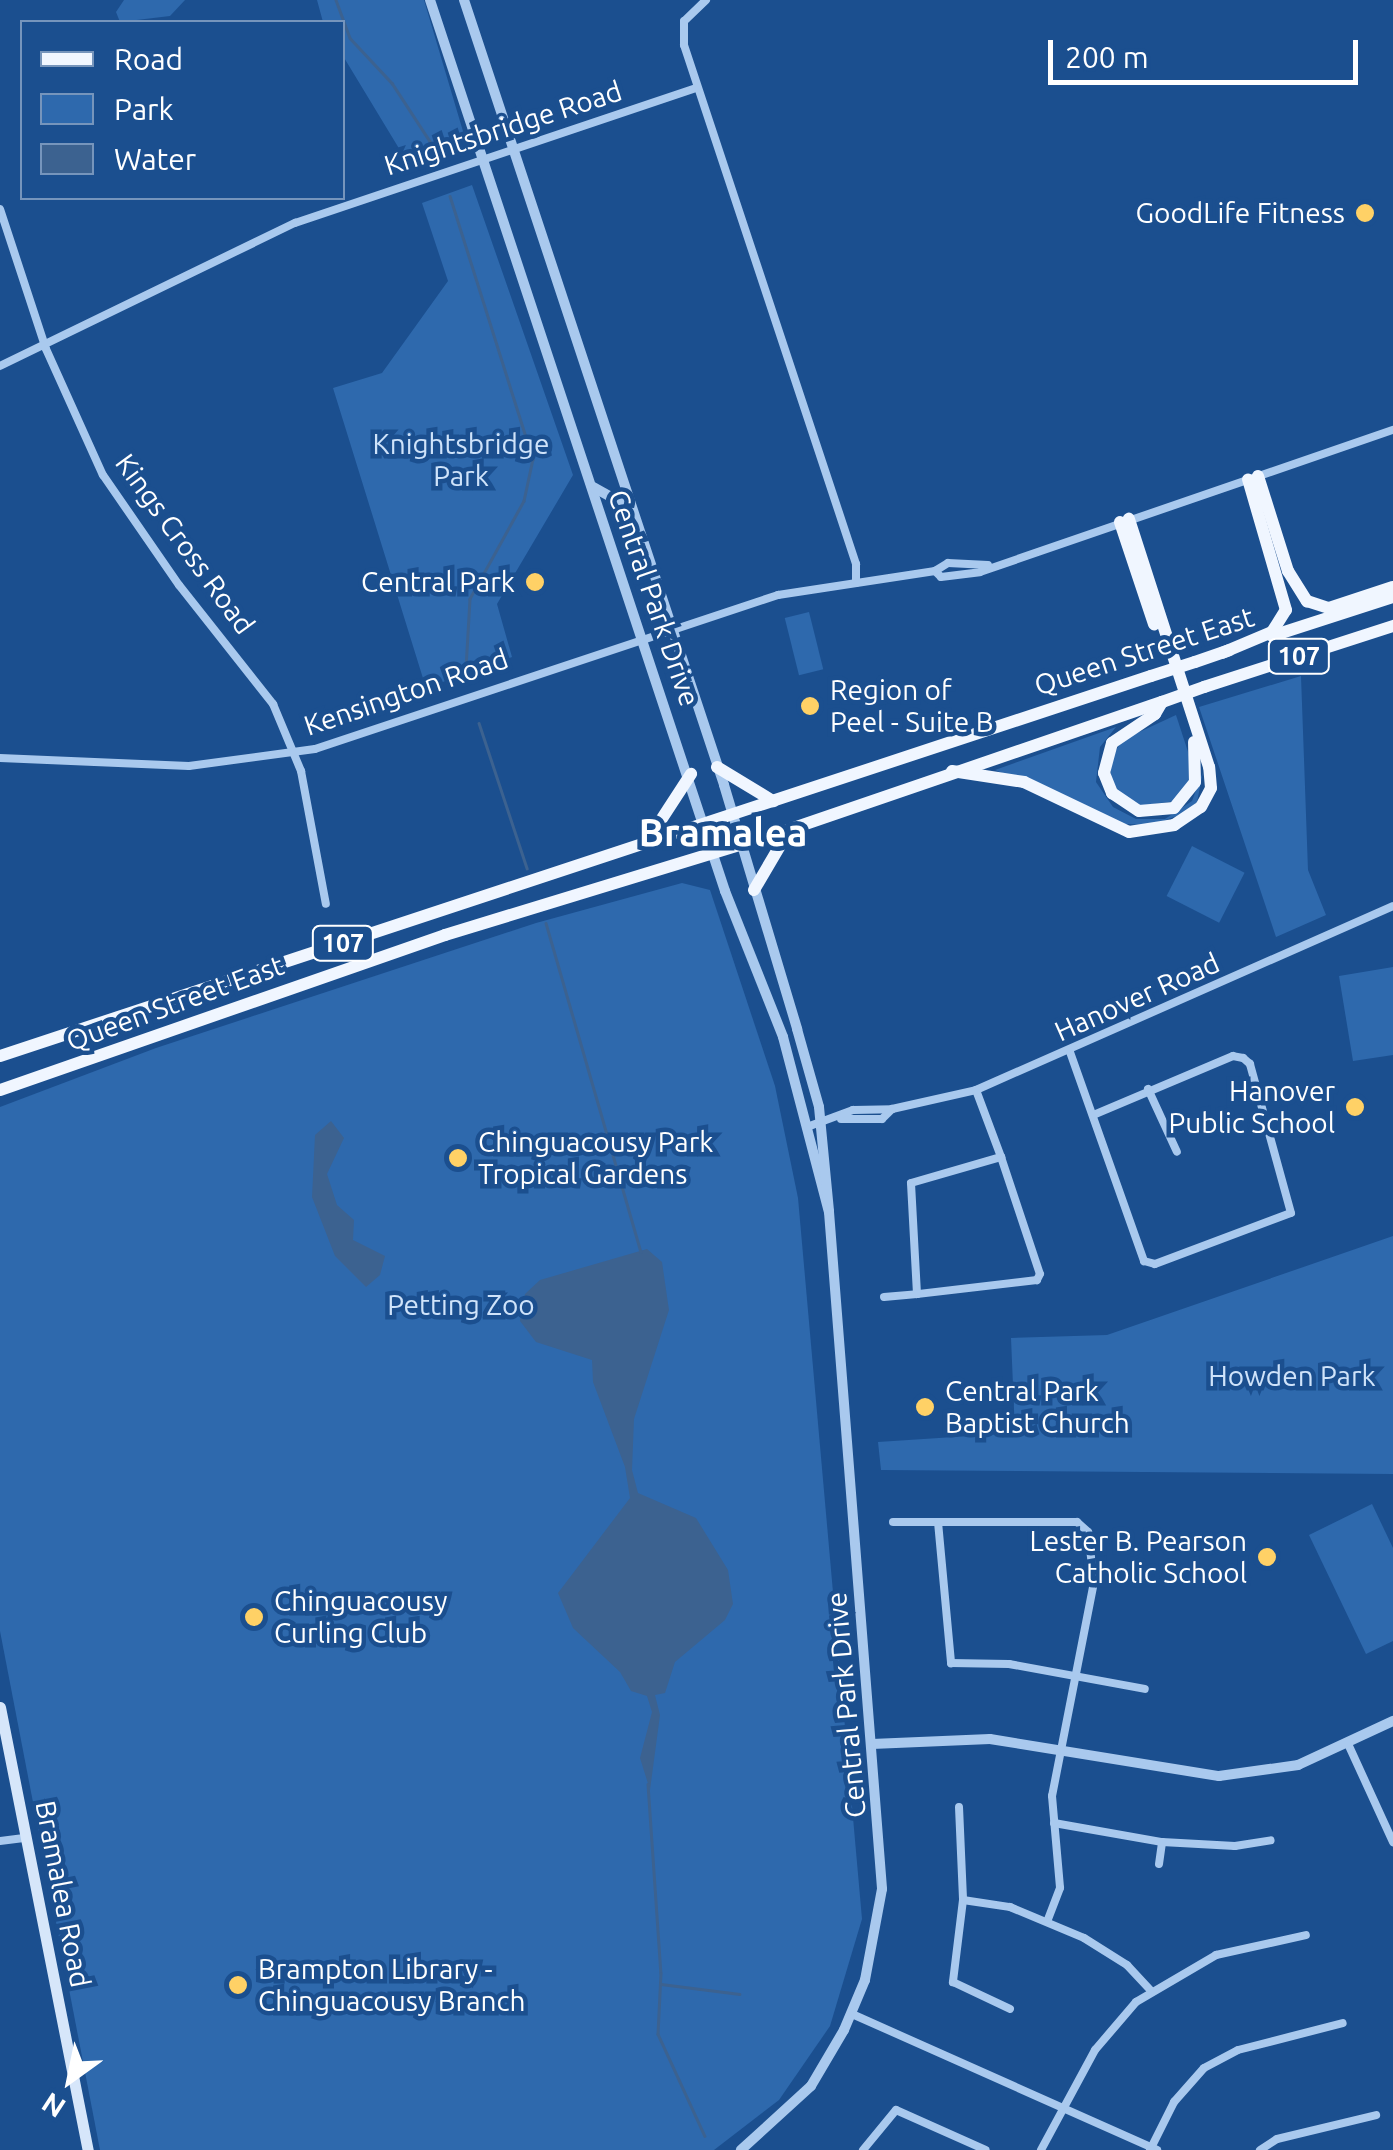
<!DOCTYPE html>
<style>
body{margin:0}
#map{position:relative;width:1393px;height:2150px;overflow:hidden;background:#1b4f8f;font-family:Ubuntu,sans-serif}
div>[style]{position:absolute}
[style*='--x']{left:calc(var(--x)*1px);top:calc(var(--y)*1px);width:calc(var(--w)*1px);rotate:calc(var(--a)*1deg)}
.green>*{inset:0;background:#2e69ad;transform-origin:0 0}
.water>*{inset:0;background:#3c6290}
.stream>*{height:2.5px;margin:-1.25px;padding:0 1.25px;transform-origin:1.25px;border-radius:1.25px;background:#3c6290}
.minor>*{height:8px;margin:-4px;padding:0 4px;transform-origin:4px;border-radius:4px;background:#a9c9ee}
.tertiary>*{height:10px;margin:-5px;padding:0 5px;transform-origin:5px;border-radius:5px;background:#a9c9ee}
.secondary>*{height:11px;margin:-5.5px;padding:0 5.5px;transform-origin:5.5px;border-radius:5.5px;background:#d6e6fa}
.primary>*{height:12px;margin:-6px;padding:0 6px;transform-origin:6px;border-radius:6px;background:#f0f6ff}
.primary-bridge>*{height:12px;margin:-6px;padding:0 6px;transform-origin:6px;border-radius:6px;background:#f0f6ff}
.dots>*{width:28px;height:28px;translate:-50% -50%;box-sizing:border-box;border:5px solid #1b4f8f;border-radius:50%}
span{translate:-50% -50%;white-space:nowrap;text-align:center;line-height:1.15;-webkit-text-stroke:9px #1b4f8f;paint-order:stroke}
.shield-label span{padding:2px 8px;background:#1b4f8f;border:2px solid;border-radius:8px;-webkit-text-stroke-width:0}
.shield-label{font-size:25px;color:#fff;font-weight:700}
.street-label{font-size:28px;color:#fff}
.poi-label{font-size:28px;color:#fff}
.right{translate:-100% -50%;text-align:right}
.left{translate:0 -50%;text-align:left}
.park-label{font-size:28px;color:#cfe3fa}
.district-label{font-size:38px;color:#fff;font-weight:700}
.legend{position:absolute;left:20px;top:20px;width:325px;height:180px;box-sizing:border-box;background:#1b4f8f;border:2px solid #7695bc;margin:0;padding:12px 18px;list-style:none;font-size:30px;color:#fff}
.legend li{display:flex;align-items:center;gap:20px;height:50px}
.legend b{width:50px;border:2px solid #7695bc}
.north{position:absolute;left:20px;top:2030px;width:100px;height:100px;-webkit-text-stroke:8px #1b4f8f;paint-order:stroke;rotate:213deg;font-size:28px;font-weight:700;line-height:40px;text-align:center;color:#fff}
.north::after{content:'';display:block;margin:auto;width:35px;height:45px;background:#fff;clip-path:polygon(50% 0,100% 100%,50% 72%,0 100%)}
.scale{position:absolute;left:1048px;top:40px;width:310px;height:45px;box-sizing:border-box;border:5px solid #fff;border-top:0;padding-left:12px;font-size:30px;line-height:35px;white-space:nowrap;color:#fff;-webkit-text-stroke:8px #1b4f8f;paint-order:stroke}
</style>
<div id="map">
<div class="green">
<i style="clip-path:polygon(124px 0,185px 0,170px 16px,120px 22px,116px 12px)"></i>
<i style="clip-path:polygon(317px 0,424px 0,465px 138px,406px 160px,343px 56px,342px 22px,323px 22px)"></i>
<i style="clip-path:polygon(472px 185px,573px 475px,497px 604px,512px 657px,426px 688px,333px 388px,382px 373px,448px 281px,422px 203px)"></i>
<i style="left:809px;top:612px;width:59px;height:25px;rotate:76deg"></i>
<i style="clip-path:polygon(1301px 676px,1308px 870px,1326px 915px,1276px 937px,1199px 707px)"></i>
<i style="clip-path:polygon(1176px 715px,1192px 764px,1190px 784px,1176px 801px,1137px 806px,1121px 797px,1111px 778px,1111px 759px,1122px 740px)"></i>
<i style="clip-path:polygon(1116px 727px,1100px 747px,1096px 782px,1113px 807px,1136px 819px,1165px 819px,1192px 801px,1203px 772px,1197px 802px,1185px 813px,1152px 825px,1124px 824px,995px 770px)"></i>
<i style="left:1192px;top:846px;width:59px;height:56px;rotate:27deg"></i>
<i style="clip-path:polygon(682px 883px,710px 890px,775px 1086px,798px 1198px,862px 1919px,830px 2026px,779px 2100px,714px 2150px,100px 2150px,0 1631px,0 1107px,156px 1048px,536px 923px)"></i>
<i style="clip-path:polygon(1393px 967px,1393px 1055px,1353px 1061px,1339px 976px)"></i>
<i style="clip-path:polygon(1393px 1236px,1393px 1474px,881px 1470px,878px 1442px,1015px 1433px,1011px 1338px,1107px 1335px)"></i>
<i style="clip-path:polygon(1372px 1504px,1393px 1548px,1393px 1641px,1366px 1654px,1309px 1535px)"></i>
</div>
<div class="water">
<i style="clip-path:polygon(331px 1121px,344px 1138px,327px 1174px,337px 1205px,354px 1220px,353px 1240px,385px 1256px,380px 1275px,366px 1287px,335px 1256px,312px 1197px,315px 1135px)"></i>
<i style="clip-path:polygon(647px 1249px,662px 1262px,669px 1310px,634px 1419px,632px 1470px,638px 1493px,696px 1518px,728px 1570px,733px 1604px,725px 1620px,675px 1662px,665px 1693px,655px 1695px,660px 1715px,650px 1790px,640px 1758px,652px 1712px,647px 1696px,631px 1691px,620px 1672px,573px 1628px,558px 1593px,630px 1498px,625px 1467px,593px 1382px,592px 1360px,536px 1342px,520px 1321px,525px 1294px,540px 1280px)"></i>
</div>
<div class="stream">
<i style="--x:336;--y:0;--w:40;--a:69.8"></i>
<i style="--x:350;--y:38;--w:62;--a:47"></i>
<i style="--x:392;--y:83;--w:75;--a:56.9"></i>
<i style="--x:450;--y:196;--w:276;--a:72.5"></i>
<i style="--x:533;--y:459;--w:43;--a:102.1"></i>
<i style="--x:524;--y:501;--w:112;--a:118.9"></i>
<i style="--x:470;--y:599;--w:70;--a:93.3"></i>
<i style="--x:479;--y:723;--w:153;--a:71.7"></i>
<i style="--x:546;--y:923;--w:342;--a:73.9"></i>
<i style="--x:648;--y:1784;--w:189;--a:86.1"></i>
<i style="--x:661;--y:1973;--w:61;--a:92.8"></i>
<i style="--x:658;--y:2034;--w:112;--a:65.3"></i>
<i style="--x:661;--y:1984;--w:79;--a:7.3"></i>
</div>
<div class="minor">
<i style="--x:706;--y:0;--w:30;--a:136"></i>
<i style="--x:684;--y:21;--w:24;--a:90"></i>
<i style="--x:684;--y:45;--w:547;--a:71.66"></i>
<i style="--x:856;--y:564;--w:19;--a:90"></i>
<i style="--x:0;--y:209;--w:147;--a:71.8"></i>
<i style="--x:46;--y:349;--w:138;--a:65.7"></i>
<i style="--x:103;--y:475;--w:134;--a:55.4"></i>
<i style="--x:179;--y:585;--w:152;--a:51.7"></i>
<i style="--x:273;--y:704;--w:73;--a:67.3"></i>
<i style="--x:301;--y:771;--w:135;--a:79.4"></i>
<i style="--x:0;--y:366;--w:328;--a:-25.9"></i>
<i style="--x:295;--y:223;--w:424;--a:-18.6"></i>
<i style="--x:935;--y:571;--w:8;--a:45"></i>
<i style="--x:941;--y:577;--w:39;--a:-7"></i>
<i style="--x:980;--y:572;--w:437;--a:-19"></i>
<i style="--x:0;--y:758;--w:189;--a:2.4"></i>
<i style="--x:189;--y:766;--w:127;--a:-7.7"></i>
<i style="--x:315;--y:749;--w:488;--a:-18.4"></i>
<i style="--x:778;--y:595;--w:159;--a:-8.7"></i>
<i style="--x:935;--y:571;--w:15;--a:-32"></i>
<i style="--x:948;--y:563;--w:40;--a:2.9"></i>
<i style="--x:1070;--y:1052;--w:222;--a:70.5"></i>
<i style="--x:1144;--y:1261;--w:11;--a:15"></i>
<i style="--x:1155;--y:1264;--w:145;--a:-20.6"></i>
<i style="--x:1291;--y:1213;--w:155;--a:-105.4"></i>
<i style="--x:1250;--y:1064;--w:9;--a:-139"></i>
<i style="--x:1243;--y:1058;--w:10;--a:-169"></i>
<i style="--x:1233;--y:1056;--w:152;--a:157.1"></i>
<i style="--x:1148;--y:1089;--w:69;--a:65.3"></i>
<i style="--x:976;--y:1090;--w:72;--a:69.5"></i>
<i style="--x:1001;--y:1157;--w:123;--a:71.6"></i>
<i style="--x:1040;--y:1274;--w:7;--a:117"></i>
<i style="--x:1037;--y:1280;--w:121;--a:173.3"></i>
<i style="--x:917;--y:1294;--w:111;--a:-93.1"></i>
<i style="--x:911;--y:1183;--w:94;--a:-16.1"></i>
<i style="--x:841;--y:1119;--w:41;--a:0"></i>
<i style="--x:882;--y:1119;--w:14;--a:-45"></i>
<i style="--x:892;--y:1109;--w:86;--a:-12.7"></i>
<i style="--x:976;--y:1090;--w:456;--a:-23.8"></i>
<i style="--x:807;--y:1127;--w:49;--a:-20.3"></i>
<i style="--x:853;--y:1110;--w:39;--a:-1"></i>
<i style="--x:884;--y:1297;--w:33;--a:-5"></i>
<i style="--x:893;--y:1522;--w:184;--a:0"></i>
<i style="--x:1077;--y:1522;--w:15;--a:42"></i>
<i style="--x:1088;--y:1532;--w:50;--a:83.2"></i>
<i style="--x:1094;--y:1582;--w:218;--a:101.1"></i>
<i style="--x:1052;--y:1796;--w:92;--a:85"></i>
<i style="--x:1060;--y:1888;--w:36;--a:111"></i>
<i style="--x:938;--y:1522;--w:142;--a:84.7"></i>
<i style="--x:951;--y:1663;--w:58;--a:1"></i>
<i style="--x:1009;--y:1664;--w:138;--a:10.4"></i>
<i style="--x:1349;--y:1746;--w:106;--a:65.4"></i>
<i style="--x:959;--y:1807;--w:93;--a:87.5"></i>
<i style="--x:963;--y:1900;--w:83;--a:97"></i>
<i style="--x:953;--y:1982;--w:63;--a:25.3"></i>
<i style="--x:1054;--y:1823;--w:110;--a:10"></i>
<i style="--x:1162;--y:1842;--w:73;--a:3.1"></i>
<i style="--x:1235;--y:1846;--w:36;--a:-9"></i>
<i style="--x:0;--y:1841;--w:26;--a:-7"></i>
<i style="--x:1159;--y:1864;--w:22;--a:-82"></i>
<i style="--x:963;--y:1900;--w:48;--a:8.5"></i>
<i style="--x:1010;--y:1907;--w:80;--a:22.7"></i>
<i style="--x:1084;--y:1938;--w:51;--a:32.1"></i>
<i style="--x:1127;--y:1965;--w:34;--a:47"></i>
<i style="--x:852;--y:2014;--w:334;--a:24"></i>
<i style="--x:863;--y:2150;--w:52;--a:-50.5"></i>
<i style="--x:896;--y:2110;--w:98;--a:24"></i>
<i style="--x:1041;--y:2150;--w:114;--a:-61.6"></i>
<i style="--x:1095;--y:2050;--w:63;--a:-49.5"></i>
<i style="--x:1136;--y:2002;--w:93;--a:-30.4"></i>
<i style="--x:1216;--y:1955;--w:92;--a:-12.5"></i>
<i style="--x:1150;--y:2150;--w:54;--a:-63.4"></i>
<i style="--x:1174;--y:2102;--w:45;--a:-48.6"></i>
<i style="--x:1204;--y:2068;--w:38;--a:-28"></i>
<i style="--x:1238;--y:2050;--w:108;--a:-14.4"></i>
<i style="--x:1260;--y:2150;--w:20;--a:-33"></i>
<i style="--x:1277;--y:2139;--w:102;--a:-13.6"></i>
</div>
<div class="tertiary">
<i style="--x:430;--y:0;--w:939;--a:71.68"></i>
<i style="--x:725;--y:891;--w:157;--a:68.3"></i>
<i style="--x:783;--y:1037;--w:181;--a:75.3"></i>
<i style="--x:829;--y:1212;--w:679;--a:85.52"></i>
<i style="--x:882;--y:1889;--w:93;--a:100.6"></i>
<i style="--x:865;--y:1980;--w:54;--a:112.8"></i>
<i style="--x:844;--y:2030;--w:65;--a:120.5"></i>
<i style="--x:811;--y:2086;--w:95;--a:137.6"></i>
<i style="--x:464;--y:0;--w:827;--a:71.67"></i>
<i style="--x:724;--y:785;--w:255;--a:73.3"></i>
<i style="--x:797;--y:1029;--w:81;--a:74.2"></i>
<i style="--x:819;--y:1107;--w:104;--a:84.5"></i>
<i style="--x:593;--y:487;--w:43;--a:28.9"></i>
<i style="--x:872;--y:1744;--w:118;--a:-2.4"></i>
<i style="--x:990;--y:1739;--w:232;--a:9.2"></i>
<i style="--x:1219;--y:1776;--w:80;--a:-7.9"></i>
<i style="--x:1298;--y:1765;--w:105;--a:-24.9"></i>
</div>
<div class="secondary">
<i style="--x:0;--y:1707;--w:452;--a:78.8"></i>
</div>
<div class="primary">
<i style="--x:1258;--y:476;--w:100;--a:72.5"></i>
<i style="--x:1288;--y:571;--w:36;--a:58"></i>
<i style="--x:1307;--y:601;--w:23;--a:18"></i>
<i style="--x:1329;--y:608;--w:67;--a:-18.2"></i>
<i style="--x:1120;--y:522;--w:108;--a:71.6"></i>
<i style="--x:1272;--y:636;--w:127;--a:-17.9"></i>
<i style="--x:1222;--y:653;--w:54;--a:-22.8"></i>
<i style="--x:1272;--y:632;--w:26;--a:-58"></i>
<i style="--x:1286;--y:610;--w:136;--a:-106.2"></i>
<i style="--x:1195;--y:662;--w:36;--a:-19"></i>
<i style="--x:1204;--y:687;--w:199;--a:-17.9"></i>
<i style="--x:1162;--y:702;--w:14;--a:120"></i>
<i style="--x:1155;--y:714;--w:52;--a:146"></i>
<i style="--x:1112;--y:743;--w:31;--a:105"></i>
<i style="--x:1104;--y:773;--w:22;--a:68"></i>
<i style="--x:1112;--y:793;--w:32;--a:34"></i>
<i style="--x:1139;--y:811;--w:35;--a:-5"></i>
<i style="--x:1174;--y:808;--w:33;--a:-51"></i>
<i style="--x:1195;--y:782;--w:40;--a:-91.4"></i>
<i style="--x:717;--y:767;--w:66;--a:31.3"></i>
<i style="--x:952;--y:771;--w:73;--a:8.7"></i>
<i style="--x:1024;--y:782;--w:116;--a:25.5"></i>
<i style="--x:1129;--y:832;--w:46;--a:-8.8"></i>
<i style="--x:1174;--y:825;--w:32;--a:-34"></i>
<i style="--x:1201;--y:807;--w:21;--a:-62"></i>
<i style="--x:1211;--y:788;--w:21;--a:-95"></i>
<i style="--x:1209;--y:767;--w:261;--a:-107.9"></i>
<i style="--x:648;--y:840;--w:79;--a:-56.9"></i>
<i style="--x:754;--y:890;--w:71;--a:-59.5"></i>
<i style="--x:0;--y:1056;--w:1212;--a:-18.27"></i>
<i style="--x:0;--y:1090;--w:471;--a:-19.2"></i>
<i style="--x:445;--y:935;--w:352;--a:-17"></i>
<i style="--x:782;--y:832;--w:402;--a:-18.9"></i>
</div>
<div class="primary-bridge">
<i style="--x:1151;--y:676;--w:46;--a:-17.7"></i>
<i style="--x:1162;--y:702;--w:45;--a:-19.7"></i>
</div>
<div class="dots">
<i style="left:1365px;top:213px;background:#ffd166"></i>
<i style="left:535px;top:582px;background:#ffd166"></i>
<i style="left:810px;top:706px;background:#ffd166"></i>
<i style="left:1355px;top:1107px;background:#ffd166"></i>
<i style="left:458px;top:1158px;background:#ffd166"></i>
<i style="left:925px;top:1407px;background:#ffd166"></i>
<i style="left:1267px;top:1557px;background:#ffd166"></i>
<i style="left:254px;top:1617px;background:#ffd166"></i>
<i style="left:238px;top:1985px;background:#ffd166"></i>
</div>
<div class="shield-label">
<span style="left:1299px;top:656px">107</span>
<span style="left:343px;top:943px">107</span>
</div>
<div class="street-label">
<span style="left:503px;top:128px;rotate:-18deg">Knightsbridge Road</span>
<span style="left:185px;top:544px;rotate:54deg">Kings Cross Road</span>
<span style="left:654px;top:598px;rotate:71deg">Central Park Drive</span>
<span style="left:1144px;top:651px;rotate:-18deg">Queen Street East</span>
<span style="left:406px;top:692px;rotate:-19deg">Kensington Road</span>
<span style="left:1137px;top:997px;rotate:-24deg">Hanover Road</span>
<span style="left:175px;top:1003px;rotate:-20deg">Queen Street East</span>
<span style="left:846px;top:1705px;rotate:-95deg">Central Park Drive</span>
<span style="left:63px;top:1894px;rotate:79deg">Bramalea Road</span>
</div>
<div class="poi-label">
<span class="right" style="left:1345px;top:213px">GoodLife Fitness</span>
<span class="right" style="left:515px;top:582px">Central Park</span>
<span class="left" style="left:830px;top:706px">Region of<br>Peel - Suite B</span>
<span class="right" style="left:1335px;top:1107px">Hanover<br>Public School</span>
<span class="left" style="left:478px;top:1158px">Chinguacousy Park<br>Tropical Gardens</span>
<span class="left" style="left:945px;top:1407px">Central Park<br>Baptist Church</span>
<span class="right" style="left:1247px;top:1557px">Lester B. Pearson<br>Catholic School</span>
<span class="left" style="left:274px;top:1617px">Chinguacousy<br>Curling Club</span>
<span class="left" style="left:258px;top:1985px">Brampton Library -<br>Chinguacousy Branch</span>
</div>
<div class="park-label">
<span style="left:461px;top:460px">Knightsbridge<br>Park</span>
<span style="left:461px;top:1305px">Petting Zoo</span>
<span style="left:1292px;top:1376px">Howden Park</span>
</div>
<div class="district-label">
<span style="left:723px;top:833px">Bramalea</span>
</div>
<ul class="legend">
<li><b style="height:12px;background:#f0f6ff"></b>Road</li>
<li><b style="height:28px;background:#2e69ad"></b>Park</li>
<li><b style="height:28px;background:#3c6290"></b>Water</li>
</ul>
<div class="north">N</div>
<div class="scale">200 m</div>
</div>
